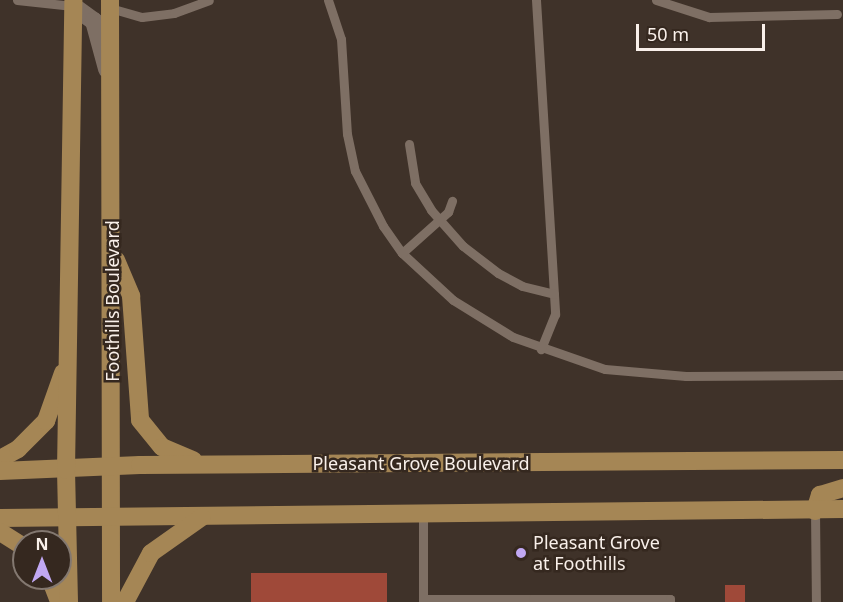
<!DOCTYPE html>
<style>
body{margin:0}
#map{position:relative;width:843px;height:602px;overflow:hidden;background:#3f3229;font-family:"Noto Sans",sans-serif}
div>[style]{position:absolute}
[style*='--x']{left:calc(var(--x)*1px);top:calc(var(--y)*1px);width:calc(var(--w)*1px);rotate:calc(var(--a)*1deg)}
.building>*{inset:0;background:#9f4939;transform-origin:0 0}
.path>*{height:3px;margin-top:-1.5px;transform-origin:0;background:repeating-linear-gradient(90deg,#978b84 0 6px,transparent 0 9px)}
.lane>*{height:9px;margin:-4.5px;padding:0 4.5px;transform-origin:4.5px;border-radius:4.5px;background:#7e6f64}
.secondary>*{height:18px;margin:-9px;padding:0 9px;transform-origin:9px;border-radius:9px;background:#7e6f64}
.primary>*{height:18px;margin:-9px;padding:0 9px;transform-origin:9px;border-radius:9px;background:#a58655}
.dots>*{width:16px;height:16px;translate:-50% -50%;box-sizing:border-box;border:3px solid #35281f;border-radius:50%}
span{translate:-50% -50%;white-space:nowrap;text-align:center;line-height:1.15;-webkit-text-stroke:5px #35281f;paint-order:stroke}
.street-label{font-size:18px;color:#f9f0ea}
.poi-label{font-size:18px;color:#f9f0ea}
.left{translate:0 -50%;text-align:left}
.north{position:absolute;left:12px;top:530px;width:60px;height:60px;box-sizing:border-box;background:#35281f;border:2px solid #837870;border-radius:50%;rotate:0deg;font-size:16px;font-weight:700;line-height:24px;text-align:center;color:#f9f0ea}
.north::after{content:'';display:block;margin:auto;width:21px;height:27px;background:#c1a8f3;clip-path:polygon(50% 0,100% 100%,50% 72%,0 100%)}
.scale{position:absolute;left:636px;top:24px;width:129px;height:27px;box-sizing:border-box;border:3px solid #f9f0ea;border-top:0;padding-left:8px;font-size:18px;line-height:21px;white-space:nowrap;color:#f9f0ea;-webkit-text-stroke:4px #35281f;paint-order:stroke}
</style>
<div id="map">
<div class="building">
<i style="left:251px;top:573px;width:136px;height:29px"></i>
<i style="left:725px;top:585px;width:20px;height:17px"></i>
</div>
<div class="path">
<i style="--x:45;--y:542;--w:3;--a:-45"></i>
</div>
<div class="lane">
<i style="--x:17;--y:0;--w:56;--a:6.1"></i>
<i style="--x:328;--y:0;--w:41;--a:71.6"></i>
<i style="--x:341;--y:39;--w:95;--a:86.4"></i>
<i style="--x:347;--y:134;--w:38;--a:78"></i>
<i style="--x:355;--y:171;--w:62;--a:63"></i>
<i style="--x:383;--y:226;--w:33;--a:55"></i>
<i style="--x:402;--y:253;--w:69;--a:42.7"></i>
<i style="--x:453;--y:300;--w:70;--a:31.7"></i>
<i style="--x:513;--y:337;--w:97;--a:19.2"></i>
<i style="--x:605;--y:369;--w:81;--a:4.9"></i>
<i style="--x:686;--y:376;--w:157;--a:-0.4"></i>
<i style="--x:536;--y:0;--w:315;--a:86.5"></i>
<i style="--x:555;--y:314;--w:38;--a:112"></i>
<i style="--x:656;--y:0;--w:56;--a:17.8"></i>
<i style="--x:709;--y:17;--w:128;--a:-1.3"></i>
<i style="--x:110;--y:8;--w:33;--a:16"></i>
<i style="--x:142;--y:17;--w:32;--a:-7"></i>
<i style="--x:174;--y:13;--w:37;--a:-20"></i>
<i style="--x:409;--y:144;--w:39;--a:81"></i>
<i style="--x:415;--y:183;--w:31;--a:59"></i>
<i style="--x:431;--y:210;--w:48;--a:48.4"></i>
<i style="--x:463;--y:246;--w:44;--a:37.6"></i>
<i style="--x:498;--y:273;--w:27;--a:28"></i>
<i style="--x:522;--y:286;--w:33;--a:14"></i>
<i style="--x:402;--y:253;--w:62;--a:-41.7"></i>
<i style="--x:448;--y:212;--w:12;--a:-70"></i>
<i style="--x:815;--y:511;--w:91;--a:89.4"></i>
<i style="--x:423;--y:599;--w:110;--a:0"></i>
<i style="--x:533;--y:599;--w:3;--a:90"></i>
<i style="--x:533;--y:599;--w:137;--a:0"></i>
<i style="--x:670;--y:599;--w:3;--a:90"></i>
<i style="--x:423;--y:602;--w:87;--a:-90"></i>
</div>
<div class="secondary">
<i style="--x:73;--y:6;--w:26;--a:36"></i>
<i style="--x:94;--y:21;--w:50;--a:74.8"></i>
</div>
<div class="primary">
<i style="--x:110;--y:0;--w:602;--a:89.9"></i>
<i style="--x:116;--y:260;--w:39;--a:67"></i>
<i style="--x:131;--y:296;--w:124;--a:85.8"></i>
<i style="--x:140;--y:420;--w:35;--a:51"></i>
<i style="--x:162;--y:447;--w:34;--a:23"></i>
<i style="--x:0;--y:459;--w:21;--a:-29"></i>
<i style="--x:18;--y:449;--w:40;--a:-45"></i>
<i style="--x:46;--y:421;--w:51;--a:-70.5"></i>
<i style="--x:0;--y:471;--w:140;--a:-2.5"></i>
<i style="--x:140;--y:465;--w:703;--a:-0.41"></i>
<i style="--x:815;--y:511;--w:17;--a:-73"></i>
<i style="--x:820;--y:495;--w:24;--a:-17"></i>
<i style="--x:0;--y:518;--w:843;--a:-0.61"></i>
<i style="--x:0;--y:532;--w:28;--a:32"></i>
<i style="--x:50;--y:578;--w:26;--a:69"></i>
<i style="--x:69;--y:602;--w:132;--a:-91.3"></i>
<i style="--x:66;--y:470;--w:470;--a:-89.1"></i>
<i style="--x:125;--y:602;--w:55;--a:-62"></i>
<i style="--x:151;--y:553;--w:62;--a:-35.2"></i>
</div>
<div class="dots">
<i style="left:521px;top:553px;background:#c1a8f3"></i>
</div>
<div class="street-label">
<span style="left:112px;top:301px;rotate:-90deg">Foothills Boulevard</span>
<span style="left:421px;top:463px">Pleasant Grove Boulevard</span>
</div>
<div class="poi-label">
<span class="left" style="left:533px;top:553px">Pleasant Grove<br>at Foothills</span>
</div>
<div class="north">N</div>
<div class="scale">50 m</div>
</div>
